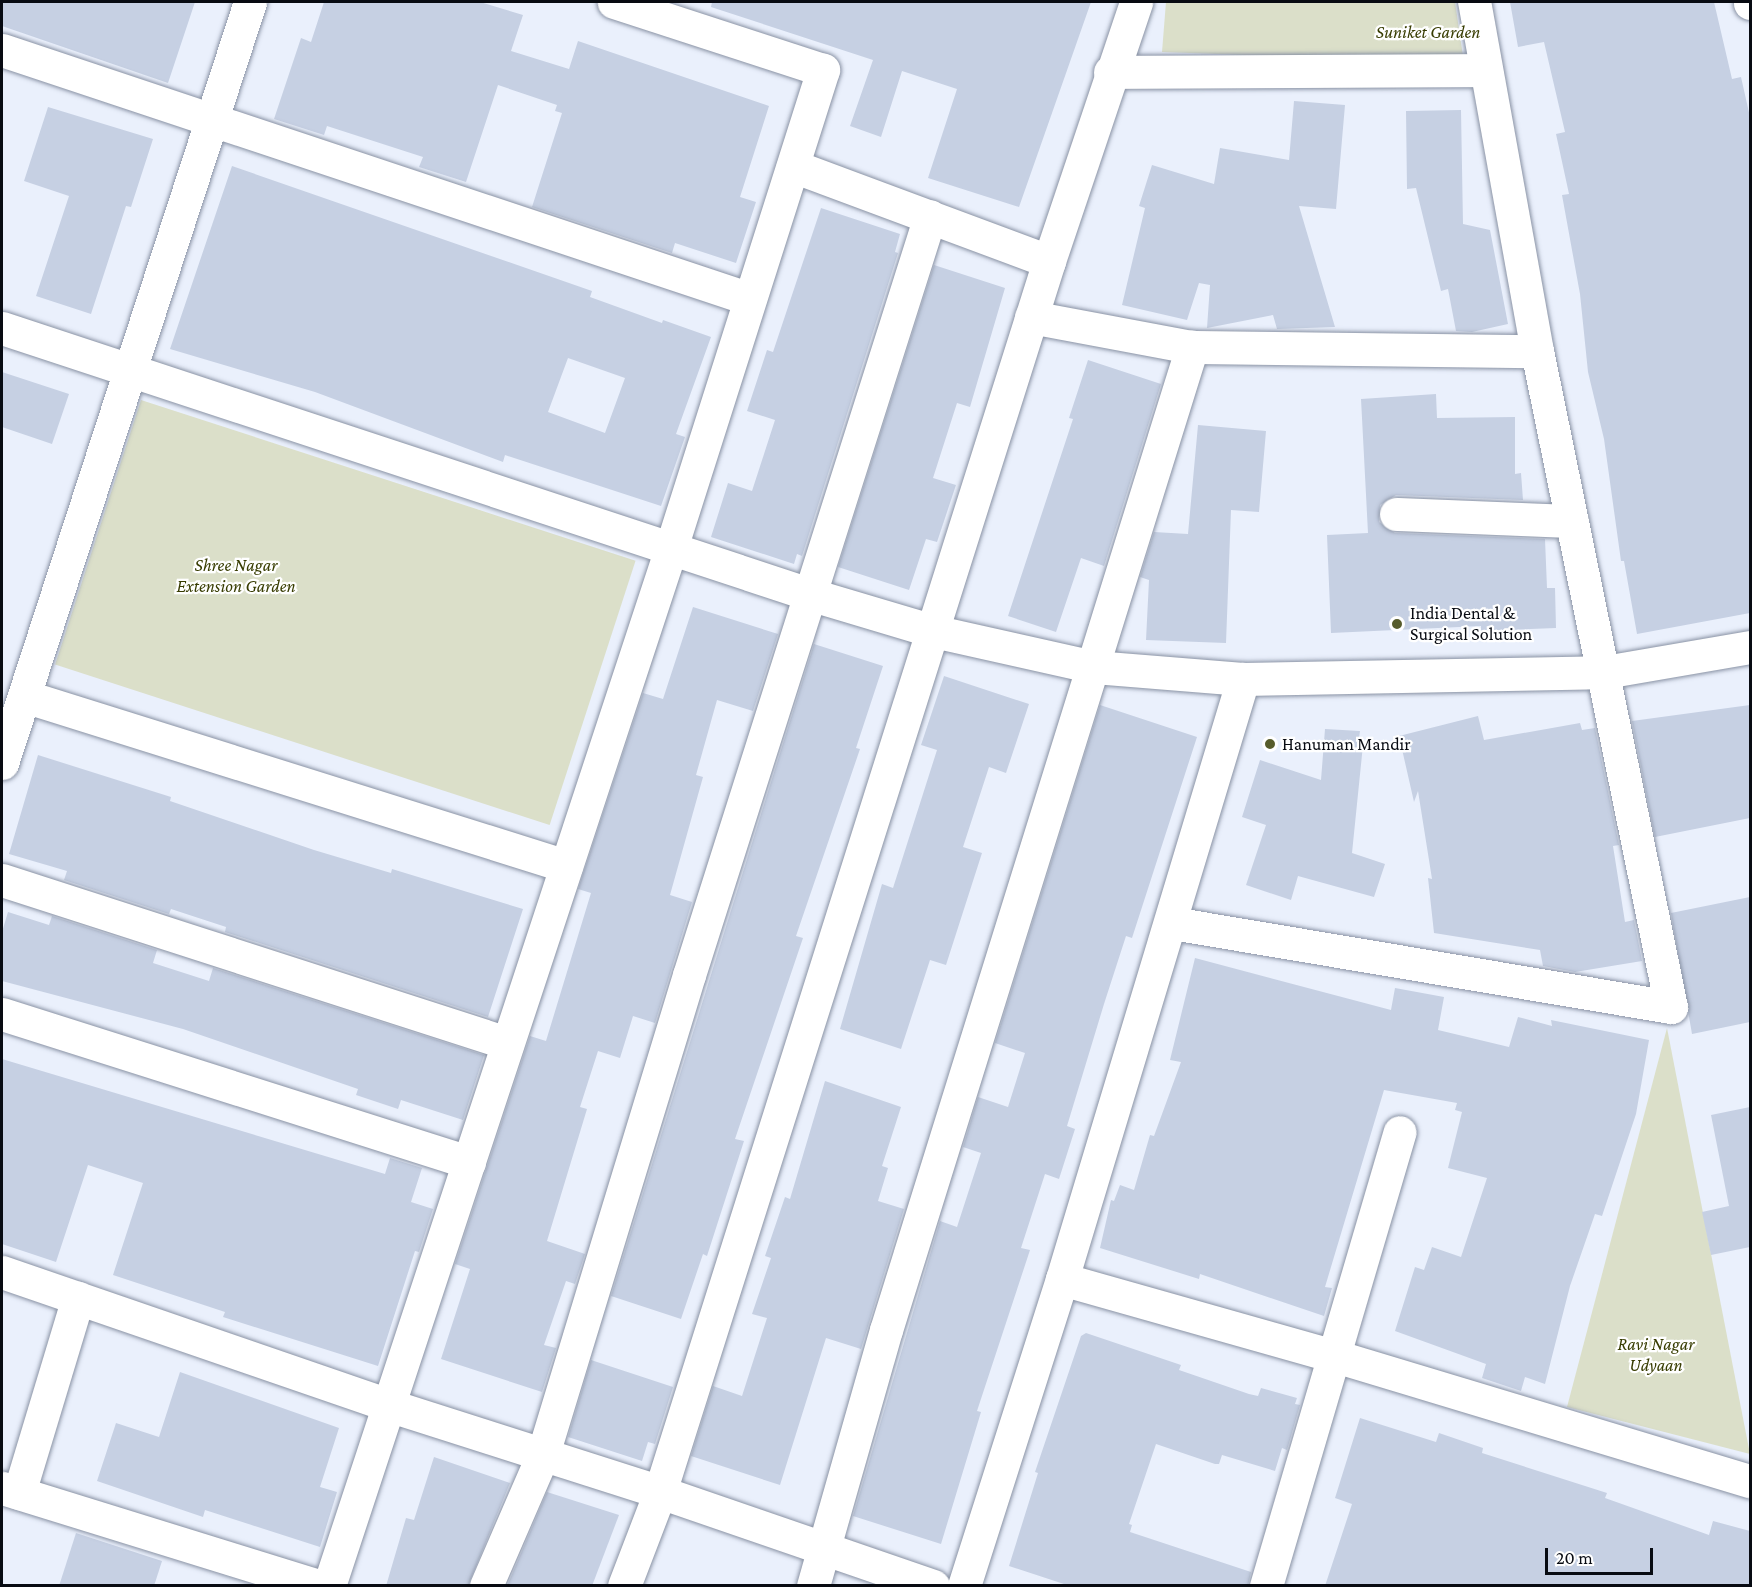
<!DOCTYPE html>
<style>
body{margin:0}
#map{position:relative;width:1752px;height:1587px;overflow:hidden;background:#eaf0fc;font-family:"Crimson Pro",serif}
div>[style]{position:absolute}
[style*='--x']{left:calc(var(--x)*1px);top:calc(var(--y)*1px);width:calc(var(--w)*1px);rotate:calc(var(--a)*1deg)}
.green>*{inset:0;background:#dbdfc9;transform-origin:0 0}
.building>*{inset:0;background:#c6d0e3}
.roads{filter:drop-shadow(0 0 2px #8992a4) drop-shadow(0 0 2px #8992a4)}
.street>*{height:33px;margin:-16.5px;padding:0 16.5px;transform-origin:16.5px;border-radius:16.5px;background:#fff}
.secondary>*{height:33px;margin:-16.5px;padding:0 16.5px;transform-origin:16.5px;border-radius:16.5px;background:#fff}
.dots>*{width:16px;height:16px;translate:-50% -50%;box-sizing:border-box;border:3px solid #fff;border-radius:50%}
span{translate:-50% -50%;white-space:nowrap;text-align:center;line-height:1.15;-webkit-text-stroke:4.5px #fff;paint-order:stroke}
.park-label{font-size:18px;color:#373c01;font-style:italic}
.poi-label{font-size:18px;color:#080b12}
.left{translate:0 -50%;text-align:left}
.frame{position:absolute;inset:0;border:3px solid #080b12;pointer-events:none}
.scale{position:absolute;left:1545px;top:1548px;width:108px;height:27px;box-sizing:border-box;border:3px solid #080b12;border-top:0;padding-left:8px;font-size:18px;line-height:21px;white-space:nowrap;color:#080b12;-webkit-text-stroke:4px #fff;paint-order:stroke}
</style>
<div id="map">
<div class="green">
<i style="clip-path:polygon(1166px 2px,1455px 2px,1464px 63px,1162px 52px)"></i>
<i style="left:141px;top:400px;width:520px;height:278px;rotate:18deg"></i>
<i style="clip-path:polygon(1667px 1028px,1750px 1454px,1567px 1407px)"></i>
</div>
<div class="building">
<i style="clip-path:polygon(2px 2px,195px 2px,168px 83px,2px 26px)"></i>
<i style="clip-path:polygon(324px 2px,480px 2px,523px 15px,511px 51px,569px 69px,578px 41px,769px 106px,740px 197px,756px 202px,736px 263px,675px 243px,672px 253px,532px 207px,562px 113px,555px 111px,557px 105px,498px 85px,466px 182px,419px 167px,423px 157px,327px 126px,324px 135px,274px 119px,301px 38px,311px 42px)"></i>
<i style="clip-path:polygon(712px 2px,1091px 2px,1019px 207px,928px 178px,957px 89px,902px 71px,881px 137px,850px 126px,873px 60px,711px 7px)"></i>
<i style="clip-path:polygon(1510px 2px,1714px 2px,1732px 79px,1741px 77px,1750px 117px,1750px 613px,1637px 634px,1624px 561px,1621px 561px,1604px 439px,1588px 372px,1580px 294px,1562px 195px,1569px 194px,1556px 134px,1565px 132px,1544px 42px,1518px 47px)"></i>
<i style="clip-path:polygon(1294px 101px,1345px 105px,1336px 209px,1299px 206px,1335px 327px,1277px 329px,1273px 315px,1207px 328px,1210px 285px,1199px 283px,1187px 320px,1122px 305px,1145px 208px,1139px 206px,1152px 165px,1214px 184px,1220px 148px,1289px 160px)"></i>
<i style="clip-path:polygon(48px 107px,153px 139px,131px 207px,126px 206px,91px 314px,36px 296px,69px 196px,24px 181px)"></i>
<i style="clip-path:polygon(1461px 110px,1463px 224px,1490px 230px,1508px 324px,1472px 332px,1456px 331px,1448px 289px,1441px 291px,1416px 188px,1407px 189px,1406px 111px)"></i>
<i style="clip-path:polygon(evenodd,232px 166px,592px 291px,590px 297px,662px 323px,663px 320px,711px 337px,676px 434px,685px 437px,661px 506px,505px 455px,503px 462px,315px 392px,170px 349px,232px 166px,568px 358px,625px 378px,605px 433px,548px 412px,568px 358px)"></i>
<i style="clip-path:polygon(821px 208px,900px 234px,895px 252px,898px 253px,802px 556px,797px 554px,794px 564px,711px 537px,728px 483px,752px 491px,775px 420px,747px 411px,767px 350px,773px 352px)"></i>
<i style="clip-path:polygon(934px 265px,1005px 288px,970px 407px,957px 403px,933px 478px,956px 485px,937px 542px,926px 539px,909px 590px,838px 567px)"></i>
<i style="clip-path:polygon(1088px 360px,1161px 384px,1104px 566px,1081px 558px,1056px 632px,1008px 616px,1073px 419px,1069px 418px)"></i>
<i style="clip-path:polygon(2px 372px,69px 394px,52px 444px,2px 427px)"></i>
<i style="clip-path:polygon(1436px 394px,1437px 418px,1515px 417px,1515px 474px,1521px 473px,1523px 500px,1396px 495px,1380px 505px,1379px 522px,1395px 533px,1545px 539px,1547px 588px,1555px 588px,1556px 628px,1481px 631px,1481px 626px,1331px 633px,1327px 535px,1368px 533px,1361px 399px)"></i>
<i style="clip-path:polygon(1198px 425px,1266px 431px,1259px 512px,1231px 510px,1226px 643px,1146px 640px,1149px 580px,1140px 577px,1154px 532px,1188px 534px)"></i>
<i style="clip-path:polygon(693px 607px,778px 634px,753px 711px,717px 700px,696px 775px,703px 777px,670px 895px,692px 902px,655px 1023px,633px 1016px,620px 1058px,598px 1051px,580px 1107px,587px 1109px,547px 1241px,585px 1254px,575px 1284px,566px 1281px,544px 1345px,556px 1348px,542px 1392px,441px 1359px,470px 1269px,455px 1264px,530px 1036px,546px 1041px,591px 893px,578px 889px,643px 693px,663px 699px)"></i>
<i style="clip-path:polygon(814px 644px,883px 666px,856px 748px,860px 749px,796px 936px,803px 938px,735px 1139px,744px 1141px,707px 1256px,703px 1254px,681px 1319px,611px 1296px)"></i>
<i style="clip-path:polygon(944px 676px,1029px 704px,1006px 773px,989px 767px,963px 847px,982px 853px,946px 965px,930px 960px,901px 1049px,840px 1029px,882px 884px,893px 888px,937px 750px,921px 745px)"></i>
<i style="clip-path:polygon(1100px 705px,1197px 737px,1132px 938px,1126px 936px,1104px 1004px,1067px 1126px,1075px 1129px,1059px 1179px,1045px 1174px,1021px 1248px,1030px 1250px,977px 1411px,981px 1412px,941px 1544px,853px 1516px,940px 1221px,957px 1227px,981px 1153px,963px 1147px,978px 1097px,1008px 1107px,1025px 1053px,995px 1043px)"></i>
<i style="clip-path:polygon(1750px 705px,1750px 818px,1655px 837px,1632px 721px)"></i>
<i style="clip-path:polygon(1478px 716px,1484px 740px,1580px 723px,1582px 730px,1595px 728px,1619px 845px,1613px 846px,1625px 922px,1634px 920px,1642px 961px,1575px 972px,1543px 966px,1540px 950px,1434px 933px,1428px 878px,1432px 879px,1418px 791px,1414px 802px,1399px 736px)"></i>
<i style="clip-path:polygon(1325px 729px,1360px 731px,1358px 746px,1363px 745px,1352px 853px,1385px 864px,1374px 897px,1298px 876px,1291px 900px,1246px 885px,1266px 825px,1242px 817px,1260px 760px,1321px 780px)"></i>
<i style="clip-path:polygon(38px 755px,171px 797px,170px 801px,314px 850px,391px 873px,392px 869px,523px 909px,488px 1017px,225px 932px,226px 927px,171px 909px,169px 914px,64px 880px,67px 871px,9px 854px)"></i>
<i style="clip-path:polygon(1750px 897px,1750px 1022px,1692px 1034px,1671px 913px)"></i>
<i style="clip-path:polygon(8px 912px,49px 925px,52px 916px,157px 950px,153px 963px,209px 981px,213px 968px,484px 1055px,463px 1120px,401px 1100px,398px 1109px,356px 1095px,358px 1089px,183px 1029px,2px 981px,2px 932px)"></i>
<i style="clip-path:polygon(1195px 958px,1391px 1010px,1395px 988px,1444px 997px,1438px 1030px,1509px 1047px,1518px 1017px,1552px 1026px,1551px 1020px,1649px 1040px,1636px 1114px,1602px 1216px,1595px 1214px,1570px 1286px,1545px 1384px,1525px 1377px,1521px 1391px,1482px 1378px,1486px 1364px,1395px 1331px,1415px 1267px,1424px 1270px,1432px 1247px,1461px 1257px,1487px 1178px,1448px 1168px,1462px 1112px,1455px 1110px,1457px 1103px,1384px 1090px,1325px 1287px,1332px 1288px,1324px 1316px,1200px 1274px,1199px 1279px,1100px 1248px,1111px 1200px,1114px 1201px,1120px 1185px,1134px 1190px,1150px 1135px,1154px 1136px,1181px 1062px,1170px 1060px)"></i>
<i style="clip-path:polygon(2px 1059px,385px 1174px,390px 1158px,422px 1168px,411px 1202px,433px 1209px,419px 1252px,415px 1251px,378px 1366px,223px 1317px,225px 1312px,113px 1275px,143px 1183px,88px 1165px,56px 1262px,2px 1244px)"></i>
<i style="clip-path:polygon(825px 1081px,901px 1107px,882px 1166px,888px 1168px,878px 1201px,904px 1209px,861px 1349px,826px 1338px,780px 1485px,691px 1456px,713px 1386px,742px 1396px,767px 1318px,752px 1314px,771px 1258px,765px 1256px,785px 1197px,790px 1199px)"></i>
<i style="clip-path:polygon(1750px 1107px,1750px 1247px,1711px 1255px,1702px 1212px,1729px 1206px,1711px 1115px)"></i>
<i style="clip-path:polygon(1086px 1333px,1181px 1365px,1179px 1370px,1249px 1394px,1258px 1396px,1261px 1388px,1297px 1398px,1295px 1404px,1300px 1405px,1287px 1450px,1282px 1448px,1275px 1471px,1222px 1455px,1219px 1464px,1215px 1464px,1156px 1444px,1129px 1524px,1132px 1525px,1130px 1532px,1251px 1572px,1248px 1586px,1070px 1586px,1009px 1566px,1038px 1473px,1035px 1472px,1081px 1336px)"></i>
<i style="clip-path:polygon(591px 1360px,673px 1387px,655px 1444px,648px 1442px,642px 1461px,568px 1437px)"></i>
<i style="clip-path:polygon(180px 1372px,339px 1428px,320px 1487px,337px 1492px,320px 1547px,205px 1510px,203px 1517px,97px 1481px,116px 1423px,159px 1437px)"></i>
<i style="clip-path:polygon(1360px 1418px,1436px 1442px,1439px 1433px,1483px 1448px,1482px 1453px,1607px 1493px,1605px 1498px,1709px 1535px,1713px 1521px,1750px 1531px,1750px 1586px,1325px 1586px,1352px 1504px,1335px 1498px)"></i>
<i style="clip-path:polygon(434px 1457px,510px 1483px,468px 1586px,386px 1586px,406px 1518px,414px 1520px)"></i>
<i style="clip-path:polygon(547px 1492px,619px 1515px,592px 1586px,507px 1586px)"></i>
<i style="clip-path:polygon(76px 1533px,162px 1561px,154px 1586px,59px 1586px)"></i>
</div>
<div class="roads">
<div class="street">
<i style="--x:2;--y:50;--w:788;--a:18.41"></i>
<i style="--x:1110;--y:72;--w:376;--a:-0.3"></i>
<i style="--x:793;--y:166;--w:273;--a:20.4"></i>
<i style="--x:1031;--y:317;--w:164;--a:10.6"></i>
<i style="--x:2;--y:328;--w:850;--a:18.24"></i>
<i style="--x:809;--y:594;--w:129;--a:16.6"></i>
<i style="--x:933;--y:631;--w:165;--a:12.6"></i>
<i style="--x:1094;--y:667;--w:149;--a:4.6"></i>
<i style="--x:1243;--y:679;--w:362;--a:-1.1"></i>
<i style="--x:1605;--y:672;--w:147;--a:-9.8"></i>
<i style="--x:1396;--y:514;--w:176;--a:2.3"></i>
<i style="--x:24;--y:696;--w:568;--a:17.41"></i>
<i style="--x:2;--y:763;--w:800;--a:-71.95"></i>
<i style="--x:2;--y:880;--w:531;--a:17.89"></i>
<i style="--x:1172;--y:923;--w:506;--a:9.56"></i>
<i style="--x:1671;--y:1007;--w:670;--a:-101.54"></i>
<i style="--x:1537;--y:351;--w:355;--a:-100.2"></i>
<i style="--x:2;--y:1014;--w:490;--a:17.6"></i>
<i style="--x:2;--y:1272;--w:408;--a:19"></i>
<i style="--x:388;--y:1405;--w:286;--a:17.7"></i>
<i style="--x:660;--y:1492;--w:289;--a:19"></i>
<i style="--x:1062;--y:1279;--w:284;--a:15.8"></i>
<i style="--x:1335;--y:1356;--w:433;--a:16.8"></i>
<i style="--x:2;--y:1488;--w:331;--a:17.2"></i>
<i style="--x:19;--y:1493;--w:204;--a:-73.2"></i>
<i style="--x:329;--y:1586;--w:1093;--a:-71.76"></i>
<i style="--x:671;--y:548;--w:502;--a:-72.36"></i>
<i style="--x:823;--y:70;--w:220;--a:-162"></i>
<i style="--x:486;--y:1586;--w:144;--a:-66.6"></i>
<i style="--x:543;--y:1454;--w:501;--a:-73.05"></i>
<i style="--x:689;--y:975;--w:796;--a:-72.38"></i>
<i style="--x:624;--y:1586;--w:101;--a:-69"></i>
<i style="--x:660;--y:1492;--w:1291;--a:-72.46"></i>
<i style="--x:1049;--y:261;--w:273;--a:-71.4"></i>
<i style="--x:813;--y:1586;--w:266;--a:-74.1"></i>
<i style="--x:886;--y:1330;--w:1030;--a:-72.71"></i>
<i style="--x:1192;--y:347;--w:345;--a:0.7"></i>
<i style="--x:964;--y:1586;--w:322;--a:-72.3"></i>
<i style="--x:1062;--y:1279;--w:627;--a:-73.21"></i>
<i style="--x:1266;--y:1586;--w:473;--a:-73.6"></i>
</div>
<div class="secondary">
<i style="--x:1750;--y:2;--w:1;--a:90"></i>
</div>
</div>
<div class="dots">
<i style="left:1397px;top:624px;background:#575c2b"></i>
<i style="left:1270px;top:744px;background:#575c2b"></i>
</div>
<div class="park-label">
<span style="left:1428px;top:32px">Suniket Garden</span>
<span style="left:236px;top:576px">Shree Nagar<br>Extension Garden</span>
<span style="left:1656px;top:1355px">Ravi Nagar<br>Udyaan</span>
</div>
<div class="poi-label">
<span class="left" style="left:1410px;top:624px">India Dental &amp;<br>Surgical Solution</span>
<span class="left" style="left:1282px;top:744px">Hanuman Mandir</span>
</div>
<div class="frame"></div>
<div class="scale">20 m</div>
</div>
